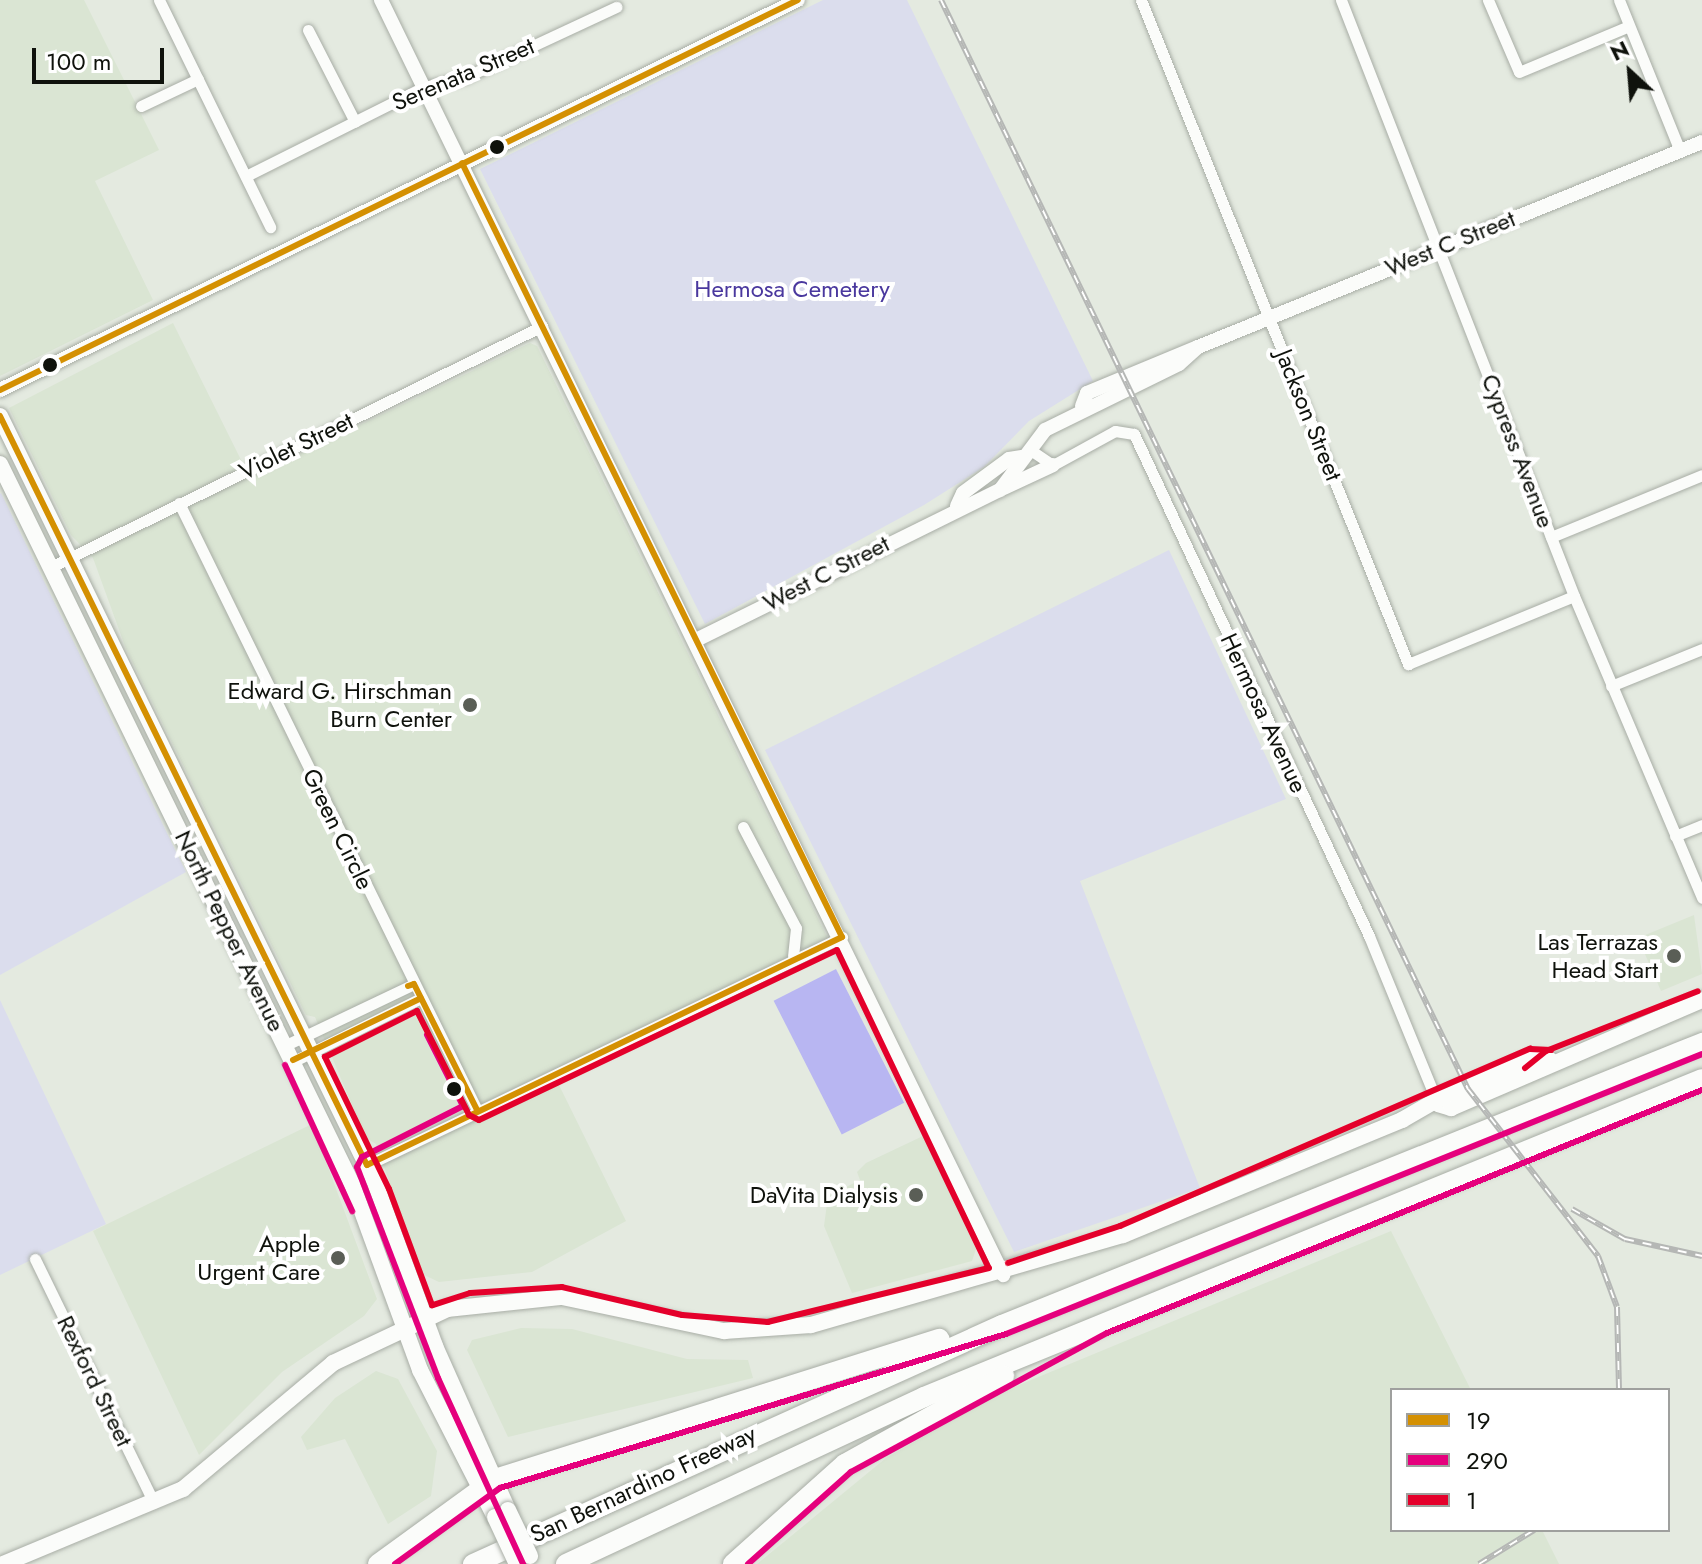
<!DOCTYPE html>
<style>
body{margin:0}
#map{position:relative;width:1702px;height:1564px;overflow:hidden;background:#e4eae0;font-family:Jost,sans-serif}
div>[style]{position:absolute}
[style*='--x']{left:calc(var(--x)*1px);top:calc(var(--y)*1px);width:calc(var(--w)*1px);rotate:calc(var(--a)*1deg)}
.built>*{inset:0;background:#dae5d3}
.green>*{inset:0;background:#dbdded}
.water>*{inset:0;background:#b8b6f2;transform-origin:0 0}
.roads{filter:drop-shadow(0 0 2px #a8ada5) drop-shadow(0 0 2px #a8ada5)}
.minor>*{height:11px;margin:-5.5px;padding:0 5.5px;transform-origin:5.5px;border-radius:5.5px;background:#fbfcfa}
.tertiary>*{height:14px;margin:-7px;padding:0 7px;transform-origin:7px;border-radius:7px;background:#fbfcfa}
.secondary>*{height:16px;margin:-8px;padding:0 8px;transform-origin:8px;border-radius:8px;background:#fbfcfa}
.primary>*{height:16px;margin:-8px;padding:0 8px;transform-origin:8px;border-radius:8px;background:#fbfcfa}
.motorway>*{height:20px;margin:-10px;padding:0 10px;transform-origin:10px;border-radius:10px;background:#fbfcfa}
.rail>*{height:6px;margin-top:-3px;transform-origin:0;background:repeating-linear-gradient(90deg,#fff 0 9px,#b5b7b5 0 18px);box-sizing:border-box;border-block:2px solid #b5b7b5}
.bridges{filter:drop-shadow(0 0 2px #a8ada5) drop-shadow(0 0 2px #a8ada5)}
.secondary-bridge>*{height:16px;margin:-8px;padding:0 8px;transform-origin:8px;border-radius:8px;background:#fbfcfa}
.bus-1>*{height:6px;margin:-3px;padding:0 3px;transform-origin:3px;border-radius:3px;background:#d49002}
.bus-2>*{height:6px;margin:-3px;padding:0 3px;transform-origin:3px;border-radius:3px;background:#e5007d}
.bus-3>*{height:6px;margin:-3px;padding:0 3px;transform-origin:3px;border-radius:3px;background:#e4002b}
.dots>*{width:22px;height:22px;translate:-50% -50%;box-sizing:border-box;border:4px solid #fff;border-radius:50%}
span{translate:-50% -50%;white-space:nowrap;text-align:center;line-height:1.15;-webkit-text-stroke:8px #fff;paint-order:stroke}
.street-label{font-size:24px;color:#0f120c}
.park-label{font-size:24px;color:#4a389e}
.poi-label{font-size:24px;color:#0f120c}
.right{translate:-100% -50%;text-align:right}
.legend{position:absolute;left:1390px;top:1388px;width:280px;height:144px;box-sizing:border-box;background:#fff;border:2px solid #9fa09e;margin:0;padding:10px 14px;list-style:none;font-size:24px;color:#0f120c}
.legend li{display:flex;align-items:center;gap:16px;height:40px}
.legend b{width:40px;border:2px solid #9fa09e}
.north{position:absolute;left:1590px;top:32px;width:80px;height:80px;-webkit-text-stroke:6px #fff;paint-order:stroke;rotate:334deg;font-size:22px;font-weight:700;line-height:32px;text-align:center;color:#0f120c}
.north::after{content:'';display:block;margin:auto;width:28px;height:36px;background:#0f120c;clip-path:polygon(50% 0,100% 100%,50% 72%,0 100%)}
.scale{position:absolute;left:32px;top:48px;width:132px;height:36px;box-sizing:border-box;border:4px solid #0f120c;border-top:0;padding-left:10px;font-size:24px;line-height:28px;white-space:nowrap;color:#0f120c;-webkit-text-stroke:6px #fff;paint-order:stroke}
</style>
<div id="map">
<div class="built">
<i style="clip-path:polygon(0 0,84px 0,159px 150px,95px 181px,153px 300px,0 376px)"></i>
<i style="clip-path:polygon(173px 323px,250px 478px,530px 343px,537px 346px,833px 949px,558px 1083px,626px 1221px,532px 1272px,439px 1282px,422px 1274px,376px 1144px,366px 1138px,315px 1017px,306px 1015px,126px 649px,93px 558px,71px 535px,9px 408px)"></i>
<i style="clip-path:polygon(1694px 915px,1702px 974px,1661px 991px,1638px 938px)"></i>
<i style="clip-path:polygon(312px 1124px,377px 1299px,364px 1316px,282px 1372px,199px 1455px,93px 1231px)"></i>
<i style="clip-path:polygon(923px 1136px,976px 1249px,972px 1261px,852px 1293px,824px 1226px,828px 1196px,860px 1180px,857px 1172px,866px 1163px)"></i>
<i style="clip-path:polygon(1391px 1231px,1471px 1390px,1392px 1390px,1392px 1530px,1542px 1530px,1559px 1564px,757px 1564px,886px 1458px,1000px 1393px)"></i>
<i style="clip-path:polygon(521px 1328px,572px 1329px,687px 1359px,748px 1360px,753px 1378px,508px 1437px,467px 1350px,472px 1340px)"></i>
<i style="clip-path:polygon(376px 1371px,398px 1379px,437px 1451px,431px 1496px,388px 1524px,345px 1439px,307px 1450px,301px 1437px,335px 1398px)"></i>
</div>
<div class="green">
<i style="clip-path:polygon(823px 0,907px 0,1093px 381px,1029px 421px,984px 467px,924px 505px,705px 624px,480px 169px)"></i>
<i style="clip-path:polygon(1px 493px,186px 872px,0 975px,0 494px)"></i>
<i style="clip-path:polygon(1169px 550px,1286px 799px,1080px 881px,1200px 1188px,1014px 1252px,765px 750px)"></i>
<i style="clip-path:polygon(0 1000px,106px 1224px,0 1275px)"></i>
</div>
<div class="water">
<i style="left:836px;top:969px;width:150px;height:70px;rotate:63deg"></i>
</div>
<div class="roads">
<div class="minor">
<i style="--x:159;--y:0;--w:253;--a:63.9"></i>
<i style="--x:1141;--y:0;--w:716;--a:68.09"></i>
<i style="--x:1408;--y:664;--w:179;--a:-22.3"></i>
<i style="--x:1341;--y:0;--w:640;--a:68.65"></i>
<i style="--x:1574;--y:596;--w:328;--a:67"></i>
<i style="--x:1488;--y:0;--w:78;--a:66.7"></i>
<i style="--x:1519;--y:72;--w:119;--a:-22.7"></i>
<i style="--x:1619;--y:0;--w:163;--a:68"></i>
<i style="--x:308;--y:30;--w:103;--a:62.9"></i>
<i style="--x:141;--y:106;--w:63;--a:-25.3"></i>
<i style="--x:246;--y:176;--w:199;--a:-26.6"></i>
<i style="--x:424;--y:87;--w:43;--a:-13.4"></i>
<i style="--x:466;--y:77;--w:166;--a:-25"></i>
<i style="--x:1029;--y:449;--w:29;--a:34"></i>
<i style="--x:1053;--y:465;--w:71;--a:-28.7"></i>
<i style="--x:1115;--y:431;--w:19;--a:9"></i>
<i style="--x:1134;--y:434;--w:554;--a:64.91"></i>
<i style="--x:1369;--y:936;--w:182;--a:67.7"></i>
<i style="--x:179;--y:503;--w:676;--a:63.85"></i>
<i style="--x:1551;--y:537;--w:163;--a:-22.3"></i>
<i style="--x:51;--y:567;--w:547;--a:-26.14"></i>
<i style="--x:1611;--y:686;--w:98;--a:-22.1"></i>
<i style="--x:743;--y:827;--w:114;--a:62.3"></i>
<i style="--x:796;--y:928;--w:28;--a:96"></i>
<i style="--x:1675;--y:836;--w:29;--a:-22"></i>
<i style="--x:286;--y:1045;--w:142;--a:-25.5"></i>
<i style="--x:294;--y:1061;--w:142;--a:-26.4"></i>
<i style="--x:367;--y:1165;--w:527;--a:-25.64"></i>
<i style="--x:35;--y:1259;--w:271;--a:64"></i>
</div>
<div class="tertiary">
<i style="--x:381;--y:0;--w:1419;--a:63.99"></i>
<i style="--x:0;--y:390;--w:888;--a:-26.05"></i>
<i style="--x:1082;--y:406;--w:14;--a:-69"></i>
<i style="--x:1087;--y:393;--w:120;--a:-22.5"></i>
<i style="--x:1004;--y:488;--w:54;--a:-25.1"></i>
<i style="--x:957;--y:506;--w:14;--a:-65"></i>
<i style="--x:963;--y:493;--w:57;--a:-36.5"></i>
<i style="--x:1009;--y:459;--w:13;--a:-9"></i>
<i style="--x:696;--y:640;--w:339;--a:-26.3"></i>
<i style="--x:1000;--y:490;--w:75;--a:-53.1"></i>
<i style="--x:1045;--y:430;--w:149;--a:-26.2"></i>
<i style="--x:1179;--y:364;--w:25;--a:-42"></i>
<i style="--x:1198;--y:347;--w:544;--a:-22.13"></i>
</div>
<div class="secondary">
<i style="--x:0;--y:416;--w:851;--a:63.92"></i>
<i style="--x:374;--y:1180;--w:177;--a:69.8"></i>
<i style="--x:435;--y:1346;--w:180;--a:66"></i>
<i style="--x:0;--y:464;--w:801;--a:63.95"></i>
<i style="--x:352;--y:1184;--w:198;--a:69.9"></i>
<i style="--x:420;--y:1370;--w:165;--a:63"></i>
</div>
<div class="primary">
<i style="--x:1438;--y:1104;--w:14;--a:17"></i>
<i style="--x:1451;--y:1108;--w:273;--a:-23.3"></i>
<i style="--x:3;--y:1564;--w:195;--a:-22.6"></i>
<i style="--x:183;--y:1489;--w:196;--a:-40"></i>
<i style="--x:333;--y:1363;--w:126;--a:-25.3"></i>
<i style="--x:447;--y:1309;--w:116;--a:-6"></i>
<i style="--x:562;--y:1297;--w:166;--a:11.9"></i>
<i style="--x:724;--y:1331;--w:87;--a:-3.9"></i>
<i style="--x:811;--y:1325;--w:325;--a:-16.1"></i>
<i style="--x:1123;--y:1235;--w:302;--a:-22.4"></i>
<i style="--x:1402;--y:1120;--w:52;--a:-30"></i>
<i style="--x:1447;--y:1094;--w:94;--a:-22.5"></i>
<i style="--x:1534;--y:1058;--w:16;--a:7"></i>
</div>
<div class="motorway">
<i style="--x:378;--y:1564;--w:145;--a:-36"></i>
<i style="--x:495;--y:1479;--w:466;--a:-17.5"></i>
<i style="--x:473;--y:1564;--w:580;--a:-24.31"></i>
<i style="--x:1002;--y:1325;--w:755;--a:-21.94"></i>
<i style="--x:566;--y:1564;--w:395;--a:-25"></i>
<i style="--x:924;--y:1397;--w:840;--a:-22.23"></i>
<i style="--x:733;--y:1564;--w:150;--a:-41.8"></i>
<i style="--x:845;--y:1464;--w:182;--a:-29"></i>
</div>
</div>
<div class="rail">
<i style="--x:941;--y:0;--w:1210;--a:64.18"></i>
<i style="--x:1468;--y:1089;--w:212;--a:52.1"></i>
<i style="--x:1598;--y:1256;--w:54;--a:69.6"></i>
<i style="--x:1617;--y:1307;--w:83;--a:88.6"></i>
<i style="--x:1572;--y:1209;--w:61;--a:29.5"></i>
<i style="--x:1625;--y:1239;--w:79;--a:12.4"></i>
<i style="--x:1479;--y:1564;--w:65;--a:-31.7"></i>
</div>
<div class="bridges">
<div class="secondary-bridge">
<i style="--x:508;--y:1510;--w:51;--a:64.4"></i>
<i style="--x:495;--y:1517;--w:50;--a:65"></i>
</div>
</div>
<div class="bus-1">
<i style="--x:0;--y:390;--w:888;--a:-26.05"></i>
<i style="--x:0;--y:416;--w:834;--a:63.9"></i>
<i style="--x:367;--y:1165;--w:527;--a:-25.64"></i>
<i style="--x:842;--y:937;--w:862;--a:-116.15"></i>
<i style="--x:408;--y:986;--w:6;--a:-18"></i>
<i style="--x:414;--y:984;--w:141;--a:63.4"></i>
<i style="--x:293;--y:1060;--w:142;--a:-25.8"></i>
</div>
<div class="bus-2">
<i style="--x:427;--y:1035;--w:80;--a:63.1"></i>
<i style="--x:463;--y:1106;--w:113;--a:153.2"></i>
<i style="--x:362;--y:1157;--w:11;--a:117"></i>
<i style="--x:357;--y:1167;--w:226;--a:69"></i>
<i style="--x:438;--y:1378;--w:205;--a:65.4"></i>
<i style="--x:285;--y:1065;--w:161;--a:65.3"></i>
<i style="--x:395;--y:1564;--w:130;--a:-35.9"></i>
<i style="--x:500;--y:1488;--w:529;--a:-16.93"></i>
<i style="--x:1006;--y:1334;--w:750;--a:-21.91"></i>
<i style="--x:748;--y:1564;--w:138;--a:-41.8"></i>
<i style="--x:851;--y:1472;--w:291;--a:-28.5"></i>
<i style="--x:1107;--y:1333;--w:643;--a:-22.22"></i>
</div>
<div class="bus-3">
<i style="--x:837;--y:950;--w:352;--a:64.5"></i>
<i style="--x:989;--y:1268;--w:228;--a:166.3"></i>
<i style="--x:768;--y:1322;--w:86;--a:-175.3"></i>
<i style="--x:682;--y:1315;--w:123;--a:-166.9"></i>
<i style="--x:562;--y:1287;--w:92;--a:176.3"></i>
<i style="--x:470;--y:1293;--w:40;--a:162"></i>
<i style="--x:432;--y:1305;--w:124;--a:-110.3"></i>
<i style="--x:389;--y:1189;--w:147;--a:-115.9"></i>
<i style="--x:325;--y:1057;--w:103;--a:-26.6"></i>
<i style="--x:417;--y:1011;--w:116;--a:63.4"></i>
<i style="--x:469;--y:1115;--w:11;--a:27"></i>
<i style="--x:479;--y:1120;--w:396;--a:-25.4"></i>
<i style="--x:1525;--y:1068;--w:27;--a:-39"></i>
<i style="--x:1546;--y:1051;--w:163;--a:-21.5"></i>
<i style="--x:1008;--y:1263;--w:118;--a:-18.3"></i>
<i style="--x:1120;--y:1226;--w:447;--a:-23.4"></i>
<i style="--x:1530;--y:1049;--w:21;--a:3"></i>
</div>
<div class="dots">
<i style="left:497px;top:147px;background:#0f120c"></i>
<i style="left:50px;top:365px;background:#0f120c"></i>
<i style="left:470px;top:705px;background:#5a5e56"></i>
<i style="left:1674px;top:956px;background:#5a5e56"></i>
<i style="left:454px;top:1089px;background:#0f120c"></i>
<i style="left:916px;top:1195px;background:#5a5e56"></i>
<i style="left:338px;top:1258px;background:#5a5e56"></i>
</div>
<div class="street-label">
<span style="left:463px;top:74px;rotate:-23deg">Serenata Street</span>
<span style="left:1450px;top:243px;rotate:-22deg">West C Street</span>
<span style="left:1309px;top:415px;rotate:68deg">Jackson Street</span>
<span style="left:296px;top:446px;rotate:-26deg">Violet Street</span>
<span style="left:1518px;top:451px;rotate:69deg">Cypress Avenue</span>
<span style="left:826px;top:573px;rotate:-27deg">West C Street</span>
<span style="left:1264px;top:713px;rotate:65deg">Hermosa Avenue</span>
<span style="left:338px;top:829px;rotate:64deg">Green Circle</span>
<span style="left:230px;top:931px;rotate:64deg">North Pepper Avenue</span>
<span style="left:95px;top:1381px;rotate:64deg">Rexford Street</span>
<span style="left:643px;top:1484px;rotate:-25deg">San Bernardino Freeway</span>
</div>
<div class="park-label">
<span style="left:792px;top:289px">Hermosa Cemetery</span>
</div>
<div class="poi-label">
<span class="right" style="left:452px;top:705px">Edward G. Hirschman<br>Burn Center</span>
<span class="right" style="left:1658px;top:956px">Las Terrazas<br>Head Start</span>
<span class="right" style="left:898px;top:1195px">DaVita Dialysis</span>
<span class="right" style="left:320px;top:1258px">Apple<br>Urgent Care</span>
</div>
<ul class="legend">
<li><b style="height:10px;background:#d49002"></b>19</li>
<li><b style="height:10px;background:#e5007d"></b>290</li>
<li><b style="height:10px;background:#e4002b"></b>1</li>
</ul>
<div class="north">N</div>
<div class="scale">100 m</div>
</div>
